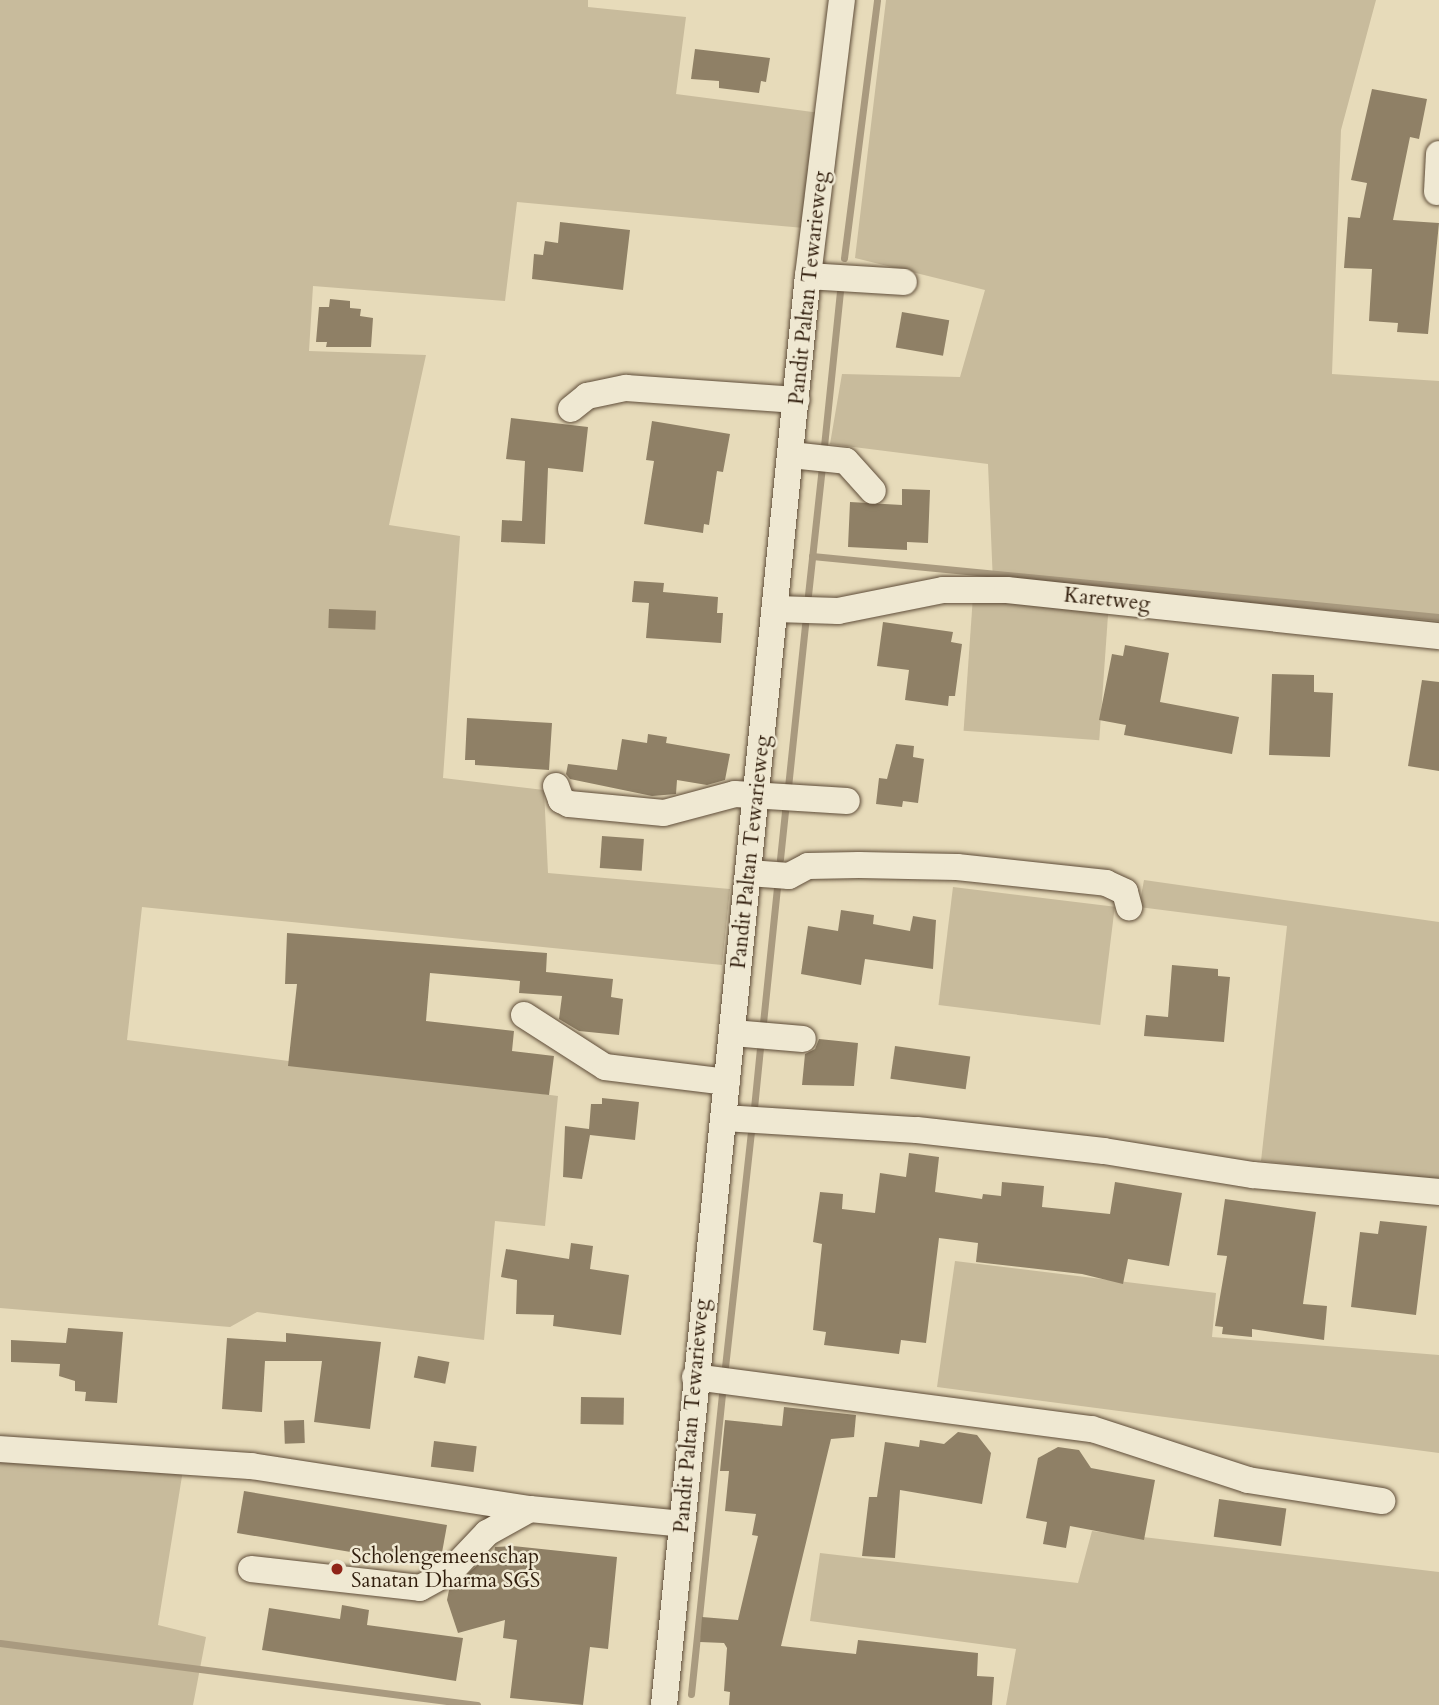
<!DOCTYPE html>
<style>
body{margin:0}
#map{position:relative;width:1439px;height:1705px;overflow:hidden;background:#e7dbba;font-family:Cardo,serif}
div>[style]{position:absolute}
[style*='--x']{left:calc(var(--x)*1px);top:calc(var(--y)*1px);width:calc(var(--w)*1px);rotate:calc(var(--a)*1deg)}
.green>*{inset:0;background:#c8bb9c;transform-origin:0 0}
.stream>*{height:7px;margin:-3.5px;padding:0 3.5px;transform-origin:3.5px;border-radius:3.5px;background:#a99a7f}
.building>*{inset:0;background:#8f8066;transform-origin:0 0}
.roads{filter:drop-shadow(0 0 2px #5e4c38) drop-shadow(0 0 2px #5e4c38)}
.minor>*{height:26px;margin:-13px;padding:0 13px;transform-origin:13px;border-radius:13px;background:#efe8d2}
.dots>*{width:19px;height:19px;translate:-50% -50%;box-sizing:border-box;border:4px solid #efe8d2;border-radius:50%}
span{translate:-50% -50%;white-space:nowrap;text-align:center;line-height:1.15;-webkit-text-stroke:5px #efe8d2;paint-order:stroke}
.street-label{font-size:21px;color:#301d0c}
.poi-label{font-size:21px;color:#301d0c}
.left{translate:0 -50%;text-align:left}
</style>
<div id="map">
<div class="green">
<i style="clip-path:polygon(0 0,588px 0,588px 7px,686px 17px,676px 94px,820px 113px,804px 228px,517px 202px,505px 301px,313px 286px,309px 351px,426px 355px,389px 525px,460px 536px,443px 778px,544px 790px,548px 873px,730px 889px,722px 965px,142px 907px,127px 1040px,558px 1096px,545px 1226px,495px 1221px,484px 1340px,257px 1312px,230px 1327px,0 1308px)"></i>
<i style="clip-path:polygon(886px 0,1376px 0,1341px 130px,1332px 374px,1439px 381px,1439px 629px,993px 583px,988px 464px,830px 444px,842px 374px,960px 377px,985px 290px,855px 258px)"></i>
<i style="left:973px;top:596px;width:136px;height:135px;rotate:4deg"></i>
<i style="clip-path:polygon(1144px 880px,1439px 922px,1439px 1179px,1261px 1161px,1287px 926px,1139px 907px)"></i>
<i style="left:953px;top:887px;width:163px;height:119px;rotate:7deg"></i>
<i style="clip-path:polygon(955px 1261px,1216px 1293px,1212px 1337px,1439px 1355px,1439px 1453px,937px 1387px)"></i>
<i style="clip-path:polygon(0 1457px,183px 1470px,158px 1625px,206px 1637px,193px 1705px,0 1705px)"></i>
<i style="clip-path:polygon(1092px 1531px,1439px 1572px,1439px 1705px,1006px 1705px,1016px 1649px,810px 1621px,820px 1553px,1078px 1583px)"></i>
</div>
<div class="stream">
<i style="--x:844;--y:258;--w:260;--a:-82.7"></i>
<i style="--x:824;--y:446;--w:157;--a:-84.1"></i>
<i style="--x:812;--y:556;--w:630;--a:5.56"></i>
<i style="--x:808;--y:595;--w:130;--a:-83.8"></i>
<i style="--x:788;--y:787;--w:164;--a:-84"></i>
<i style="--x:780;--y:859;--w:57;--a:-84"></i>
<i style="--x:763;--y:1023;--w:137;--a:-84.1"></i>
<i style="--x:754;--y:1108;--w:60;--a:-84.3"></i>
<i style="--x:725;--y:1367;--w:238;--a:-83.7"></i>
<i style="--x:0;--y:1643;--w:481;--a:7.4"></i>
<i style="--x:691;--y:1694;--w:310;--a:-84.1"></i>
</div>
<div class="building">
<i style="clip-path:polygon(695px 49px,770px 58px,766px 82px,761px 81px,759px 93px,719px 88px,719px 81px,691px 79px)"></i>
<i style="clip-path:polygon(1372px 89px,1427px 99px,1419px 139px,1410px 137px,1393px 220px,1439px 223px,1428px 334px,1397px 332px,1398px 323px,1369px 321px,1372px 269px,1344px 268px,1348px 217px,1360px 218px,1367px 183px,1351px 180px)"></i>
<i style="clip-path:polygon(560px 222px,630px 230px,623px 290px,532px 279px,534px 254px,543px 255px,545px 241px,558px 243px)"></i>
<i style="clip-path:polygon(330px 299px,350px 301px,350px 308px,361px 309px,360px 316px,373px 318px,371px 347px,326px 347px,327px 342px,316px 342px,319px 307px,329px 307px)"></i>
<i style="left:902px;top:312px;width:48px;height:36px;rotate:10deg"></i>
<i style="clip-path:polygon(511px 418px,588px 427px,583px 472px,548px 468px,545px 544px,501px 542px,502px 520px,522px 521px,525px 461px,506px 459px)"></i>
<i style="clip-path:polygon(652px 421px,730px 434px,723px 472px,717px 471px,709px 525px,704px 524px,703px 533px,644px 524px,654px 461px,646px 460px)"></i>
<i style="clip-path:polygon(902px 489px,930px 490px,928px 543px,907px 542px,907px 550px,848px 547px,850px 502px,902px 505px)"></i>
<i style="clip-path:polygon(634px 581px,664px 583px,663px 592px,718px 597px,717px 613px,723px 613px,721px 643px,646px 638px,649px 603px,632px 602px)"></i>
<i style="left:329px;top:609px;width:47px;height:19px;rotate:2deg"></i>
<i style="clip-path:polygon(883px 622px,953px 632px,951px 642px,962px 644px,955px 696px,949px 696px,948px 706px,905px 700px,909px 670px,877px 666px)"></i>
<i style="clip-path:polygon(1125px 645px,1169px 653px,1160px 702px,1239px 717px,1232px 754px,1124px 735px,1126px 725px,1099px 720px,1112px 654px,1123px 656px)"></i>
<i style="clip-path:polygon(1272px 674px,1314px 675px,1314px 692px,1333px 693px,1330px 757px,1269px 755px)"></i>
<i style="clip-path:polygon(1422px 680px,1439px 682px,1439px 771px,1408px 766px)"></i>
<i style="clip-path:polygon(467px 718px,552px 723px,549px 770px,475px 765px,475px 760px,465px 760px)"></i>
<i style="clip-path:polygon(648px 734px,667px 737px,666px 743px,730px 754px,725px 780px,707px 785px,677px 780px,676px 794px,652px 796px,570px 779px,566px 774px,568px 764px,617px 770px,622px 739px,647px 743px)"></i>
<i style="clip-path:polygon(896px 744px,914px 746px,913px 757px,924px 759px,918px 803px,903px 801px,902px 807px,876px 804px,879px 778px,887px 779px)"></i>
<i style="left:602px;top:836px;width:42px;height:32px;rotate:4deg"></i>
<i style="clip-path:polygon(841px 910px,874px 915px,873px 924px,910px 931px,913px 916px,936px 920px,933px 969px,865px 959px,861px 985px,801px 974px,808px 926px,838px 931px)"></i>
<i style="clip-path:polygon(287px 933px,547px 953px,546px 972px,613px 979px,611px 997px,623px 999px,619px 1035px,579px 1031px,559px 1019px,562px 996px,519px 993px,520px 981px,430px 973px,426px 1021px,514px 1031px,512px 1051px,554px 1056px,549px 1095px,288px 1066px,297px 984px,285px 984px)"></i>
<i style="clip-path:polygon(1172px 965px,1218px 969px,1218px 976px,1230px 977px,1224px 1042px,1144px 1036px,1146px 1015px,1168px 1017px)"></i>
<i style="clip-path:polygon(819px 1039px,858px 1043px,854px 1086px,802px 1085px,805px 1054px,815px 1049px)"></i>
<i style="left:895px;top:1046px;width:76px;height:33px;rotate:8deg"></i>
<i style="clip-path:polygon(602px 1098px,639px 1102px,635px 1140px,590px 1135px,582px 1179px,563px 1177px,565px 1126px,589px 1129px,591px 1104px,602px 1104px)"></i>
<i style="clip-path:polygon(909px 1153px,939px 1157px,935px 1192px,982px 1199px,983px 1194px,1001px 1196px,1002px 1182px,1044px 1186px,1042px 1207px,1110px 1214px,1115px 1182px,1182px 1193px,1169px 1266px,1128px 1259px,1123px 1284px,1082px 1274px,976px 1262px,978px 1243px,939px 1238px,926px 1343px,901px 1340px,899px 1354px,824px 1345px,826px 1332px,813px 1330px,822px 1244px,813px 1242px,820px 1192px,843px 1194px,842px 1209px,875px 1213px,880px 1173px,906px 1177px)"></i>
<i style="clip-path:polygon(1225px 1199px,1316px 1212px,1303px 1304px,1327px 1306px,1324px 1340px,1252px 1329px,1252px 1337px,1222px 1334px,1223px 1327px,1215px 1326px,1227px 1256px,1217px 1255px)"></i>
<i style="clip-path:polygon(1380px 1221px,1427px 1226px,1416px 1315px,1351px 1307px,1360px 1232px,1378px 1234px)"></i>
<i style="clip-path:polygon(571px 1243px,593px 1246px,590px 1269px,629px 1275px,621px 1335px,553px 1326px,554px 1315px,516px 1314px,517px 1280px,501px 1277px,506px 1249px,569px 1259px)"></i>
<i style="clip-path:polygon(68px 1328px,123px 1332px,117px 1403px,85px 1401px,86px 1392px,75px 1391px,75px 1381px,59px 1376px,60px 1364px,11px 1362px,11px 1340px,66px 1343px)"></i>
<i style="clip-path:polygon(286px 1333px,381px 1342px,370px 1429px,314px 1422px,322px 1361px,265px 1361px,262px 1412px,222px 1409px,227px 1338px,286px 1342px)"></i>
<i style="left:418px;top:1356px;width:32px;height:22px;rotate:11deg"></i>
<i style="left:581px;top:1397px;width:43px;height:27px;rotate:1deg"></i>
<i style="clip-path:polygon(784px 1407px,856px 1415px,854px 1437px,831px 1439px,781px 1646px,856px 1654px,858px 1640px,978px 1653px,977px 1676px,994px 1677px,992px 1705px,729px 1705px,730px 1692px,724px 1691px,727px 1648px,724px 1643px,700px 1642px,702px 1617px,738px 1620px,758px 1536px,752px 1535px,756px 1514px,725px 1511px,729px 1471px,720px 1471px,725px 1420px,782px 1426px)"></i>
<i style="left:304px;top:1420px;width:23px;height:20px;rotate:88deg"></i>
<i style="clip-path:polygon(958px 1432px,977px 1435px,991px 1453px,982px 1504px,900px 1490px,895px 1558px,862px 1556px,869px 1497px,877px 1497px,885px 1442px,919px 1447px,920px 1440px,944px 1444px)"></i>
<i style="left:434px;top:1441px;width:43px;height:26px;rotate:7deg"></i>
<i style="clip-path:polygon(1058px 1447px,1079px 1450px,1091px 1468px,1155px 1480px,1144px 1540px,1070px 1526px,1066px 1548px,1043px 1544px,1047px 1522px,1026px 1518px,1038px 1458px)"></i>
<i style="clip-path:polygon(244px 1491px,447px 1525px,441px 1558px,428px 1565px,237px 1533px)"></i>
<i style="left:1219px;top:1499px;width:68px;height:38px;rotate:8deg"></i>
<i style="clip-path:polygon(513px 1546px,617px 1557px,608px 1649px,590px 1647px,583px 1705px,510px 1698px,517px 1640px,503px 1638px,505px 1620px,458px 1633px,447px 1600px,449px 1590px,481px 1562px,493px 1560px,495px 1547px)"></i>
<i style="clip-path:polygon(342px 1605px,369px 1610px,367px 1625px,463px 1638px,456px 1681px,262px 1650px,269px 1608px,340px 1619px)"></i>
</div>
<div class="roads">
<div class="minor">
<i style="--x:1437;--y:192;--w:38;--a:-87"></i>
<i style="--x:808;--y:276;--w:96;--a:3.6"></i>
<i style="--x:571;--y:409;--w:21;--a:-39"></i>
<i style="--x:587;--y:396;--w:40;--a:-12"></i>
<i style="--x:626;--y:388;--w:171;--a:4"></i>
<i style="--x:791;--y:455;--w:55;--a:6.2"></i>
<i style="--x:846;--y:461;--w:40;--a:48"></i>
<i style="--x:776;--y:609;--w:62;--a:1.8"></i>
<i style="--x:838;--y:611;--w:107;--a:-11.3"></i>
<i style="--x:943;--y:590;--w:64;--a:0"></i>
<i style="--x:1007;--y:590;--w:434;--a:6.1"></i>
<i style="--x:556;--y:786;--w:15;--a:70"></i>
<i style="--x:561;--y:800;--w:9;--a:27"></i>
<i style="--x:569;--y:804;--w:95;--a:5.4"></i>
<i style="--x:664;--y:813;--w:73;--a:-15"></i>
<i style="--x:735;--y:794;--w:112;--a:3.6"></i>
<i style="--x:749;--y:873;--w:40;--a:4.3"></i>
<i style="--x:789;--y:876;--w:21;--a:-28"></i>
<i style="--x:808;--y:866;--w:51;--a:-1.1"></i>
<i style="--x:859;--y:865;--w:98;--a:1.2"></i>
<i style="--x:957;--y:867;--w:150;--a:6.1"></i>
<i style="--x:1106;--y:883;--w:21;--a:25"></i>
<i style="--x:1125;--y:892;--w:16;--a:75"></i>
<i style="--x:524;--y:1015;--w:96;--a:32.7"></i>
<i style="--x:605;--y:1067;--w:123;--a:7"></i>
<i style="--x:733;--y:1033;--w:70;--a:4.9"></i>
<i style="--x:724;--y:1118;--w:193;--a:3.6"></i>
<i style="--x:917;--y:1130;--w:188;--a:6.4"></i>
<i style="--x:1104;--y:1151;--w:151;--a:9.2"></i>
<i style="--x:1253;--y:1175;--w:187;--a:5.2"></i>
<i style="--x:695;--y:1377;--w:400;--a:7.5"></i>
<i style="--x:1092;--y:1429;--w:164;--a:18.1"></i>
<i style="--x:1248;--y:1480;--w:136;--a:8.9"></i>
<i style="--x:0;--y:1449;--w:252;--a:3.9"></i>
<i style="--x:251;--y:1466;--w:282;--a:8.8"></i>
<i style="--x:530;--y:1509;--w:153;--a:5.6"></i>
<i style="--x:251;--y:1569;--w:170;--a:6.4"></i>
<i style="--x:420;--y:1588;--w:37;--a:-29"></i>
<i style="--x:452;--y:1570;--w:51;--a:-46.6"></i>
<i style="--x:487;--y:1533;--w:49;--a:-29.2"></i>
<i style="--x:664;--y:1705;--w:1436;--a:-84.25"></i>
<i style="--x:808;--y:276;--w:278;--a:-83"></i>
</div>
</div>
<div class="dots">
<i style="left:337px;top:1569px;background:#8f2418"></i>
</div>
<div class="street-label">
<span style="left:809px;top:288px;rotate:-84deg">Pandit Paltan Tewarieweg</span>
<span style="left:1107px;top:600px;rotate:6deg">Karetweg</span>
<span style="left:751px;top:852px;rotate:-84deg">Pandit Paltan Tewarieweg</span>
<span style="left:692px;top:1416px;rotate:-85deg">Pandit Paltan Tewarieweg</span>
</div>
<div class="poi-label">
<span class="left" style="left:351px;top:1569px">Scholengemeenschap<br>Sanatan Dharma SGS</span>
</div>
</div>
